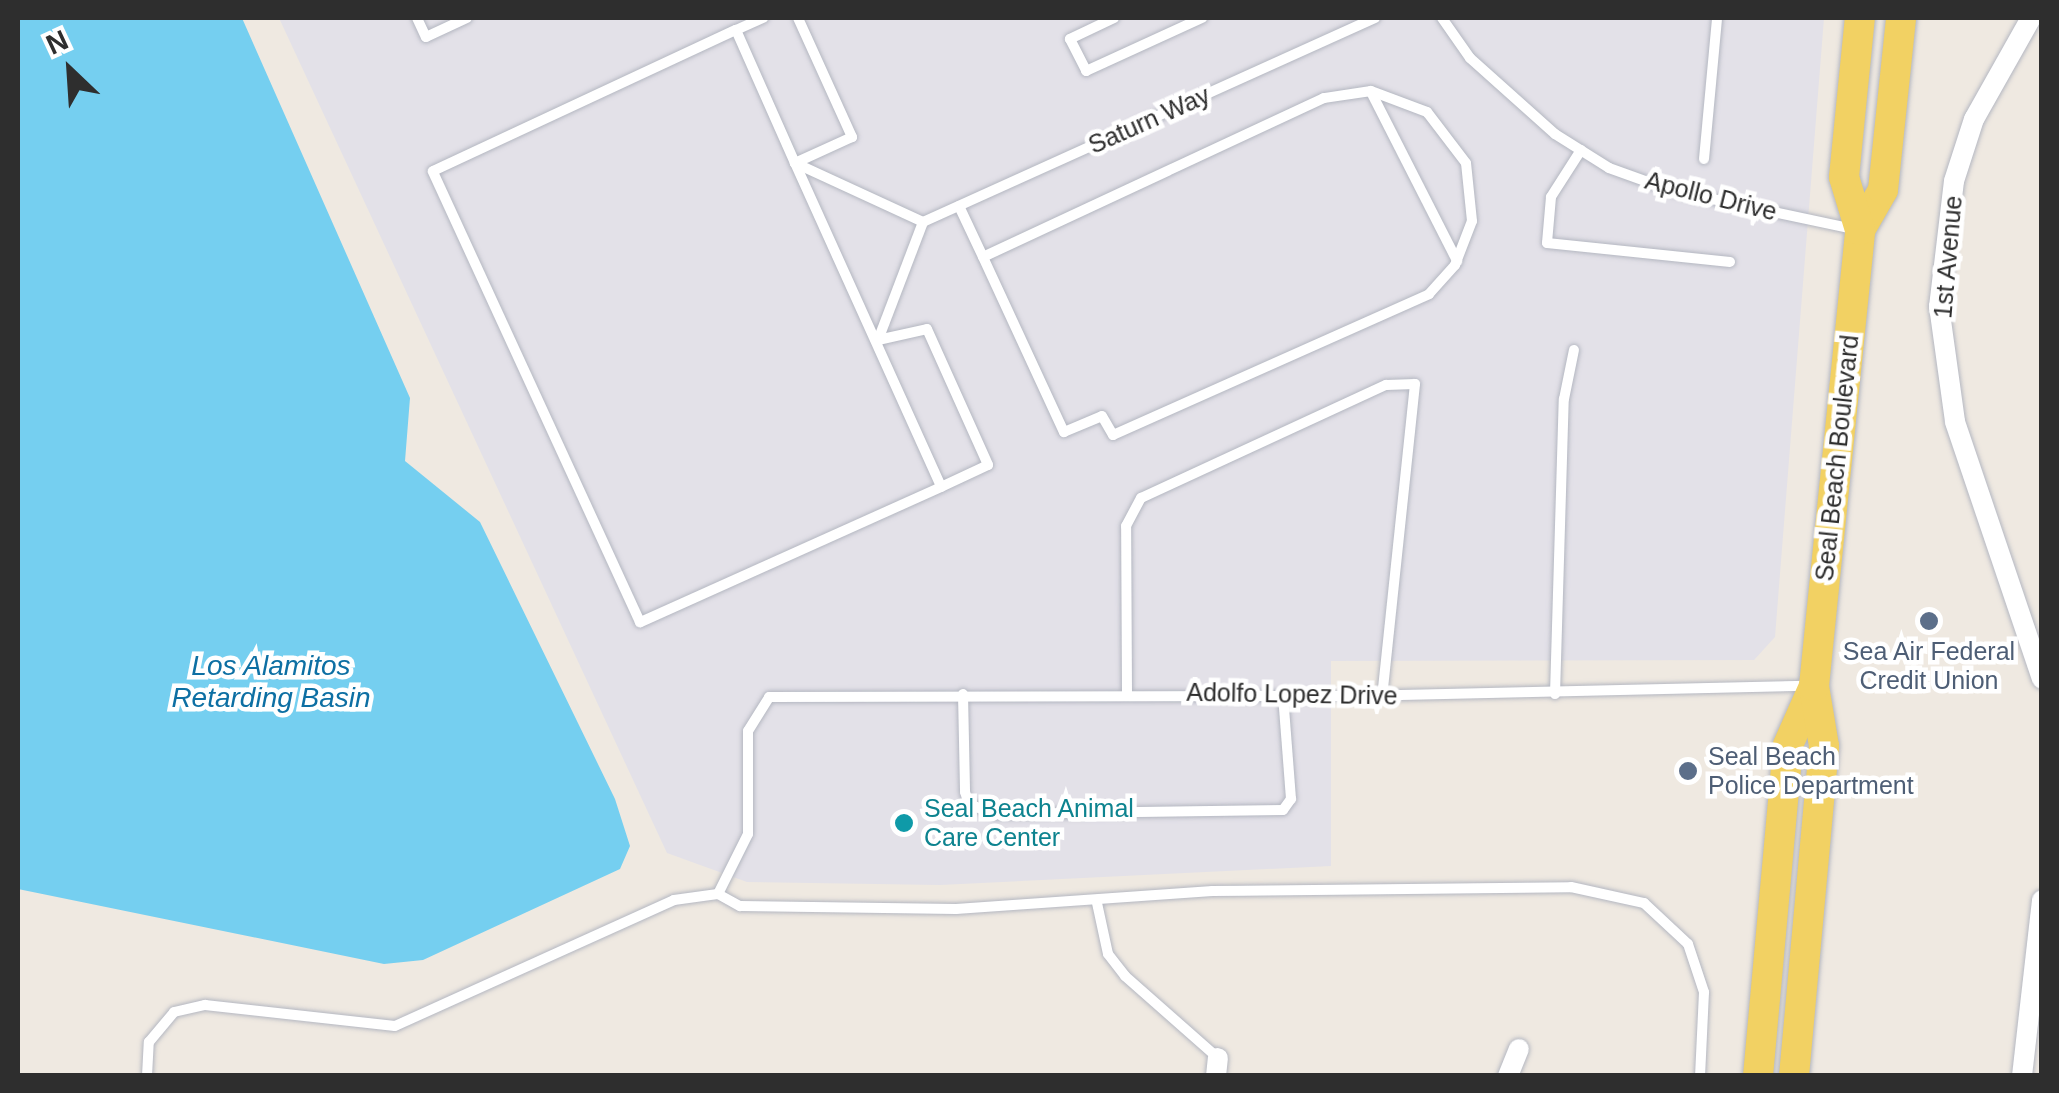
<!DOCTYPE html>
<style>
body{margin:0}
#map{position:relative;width:2059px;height:1093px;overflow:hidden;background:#efe9e1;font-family:Arial,sans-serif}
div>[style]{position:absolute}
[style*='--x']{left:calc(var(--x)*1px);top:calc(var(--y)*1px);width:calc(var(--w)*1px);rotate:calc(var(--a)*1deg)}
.industrial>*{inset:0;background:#e3e1e8}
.water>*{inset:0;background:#75cff0}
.roads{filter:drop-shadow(0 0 2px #b4b7c1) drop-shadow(0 0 2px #b4b7c1)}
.lane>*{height:10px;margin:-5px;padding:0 5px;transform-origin:5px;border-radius:5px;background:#fff}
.street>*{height:20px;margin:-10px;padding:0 10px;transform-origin:10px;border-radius:10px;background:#fff}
.primary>*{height:30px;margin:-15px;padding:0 15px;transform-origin:15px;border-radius:15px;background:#f2d163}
.dots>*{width:28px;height:28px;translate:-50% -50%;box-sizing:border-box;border:5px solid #fff;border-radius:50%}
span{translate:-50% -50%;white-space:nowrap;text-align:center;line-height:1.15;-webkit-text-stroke:9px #fff;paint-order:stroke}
.street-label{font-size:25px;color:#2e2e2e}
.service-label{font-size:25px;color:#4e5e75}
.left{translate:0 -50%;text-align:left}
.culture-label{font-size:25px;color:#0d838f}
.water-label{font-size:28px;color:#0d6fa3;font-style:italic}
.frame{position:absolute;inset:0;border:20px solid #2e2e2e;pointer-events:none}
.north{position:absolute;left:20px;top:20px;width:100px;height:100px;-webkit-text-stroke:8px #fff;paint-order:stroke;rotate:335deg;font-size:28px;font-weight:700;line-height:40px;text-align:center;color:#2e2e2e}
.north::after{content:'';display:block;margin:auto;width:35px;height:45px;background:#2e2e2e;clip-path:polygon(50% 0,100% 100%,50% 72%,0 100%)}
</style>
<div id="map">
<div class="industrial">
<i style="clip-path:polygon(279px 18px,1824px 18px,1775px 637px,1754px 660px,1331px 661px,1331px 866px,940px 885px,747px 882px,667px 853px)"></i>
</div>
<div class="water">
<i style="clip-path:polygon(18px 18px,242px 18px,410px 398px,405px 461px,480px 522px,615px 799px,630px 846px,620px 869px,423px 960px,384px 964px,18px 889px)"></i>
</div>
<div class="roads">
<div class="lane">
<i style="--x:417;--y:18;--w:21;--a:65"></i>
<i style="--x:426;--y:37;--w:45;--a:-24.9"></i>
<i style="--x:798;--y:18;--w:131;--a:65.6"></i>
<i style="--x:852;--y:137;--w:63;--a:155.5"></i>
<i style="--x:795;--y:163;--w:355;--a:65.7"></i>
<i style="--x:941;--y:487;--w:330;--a:155.8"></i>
<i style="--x:640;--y:622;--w:496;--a:-114.7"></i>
<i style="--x:433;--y:171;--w:334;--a:-25"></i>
<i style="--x:736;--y:30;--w:145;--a:66.1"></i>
<i style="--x:795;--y:163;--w:141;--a:24.7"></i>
<i style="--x:1114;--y:18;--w:49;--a:154.5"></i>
<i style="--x:1070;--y:39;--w:36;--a:63"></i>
<i style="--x:1086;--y:71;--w:128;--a:-24.6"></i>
<i style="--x:1442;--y:18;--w:49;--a:55"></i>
<i style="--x:1470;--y:58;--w:114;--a:41.8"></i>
<i style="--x:1555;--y:134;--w:64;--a:32.2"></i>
<i style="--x:1609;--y:168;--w:65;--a:19.8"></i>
<i style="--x:1670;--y:190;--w:187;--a:12"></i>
<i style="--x:736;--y:30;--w:30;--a:-24"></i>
<i style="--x:1371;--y:92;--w:190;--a:63"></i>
<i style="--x:1581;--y:150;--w:56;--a:122.6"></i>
<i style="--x:1551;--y:197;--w:46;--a:95"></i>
<i style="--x:1547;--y:243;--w:184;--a:5.9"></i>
<i style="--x:1704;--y:159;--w:142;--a:-84.7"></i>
<i style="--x:959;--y:206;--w:56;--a:64.8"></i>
<i style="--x:983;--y:257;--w:193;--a:65.2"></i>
<i style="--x:1064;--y:432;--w:41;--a:-22.8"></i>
<i style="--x:1102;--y:416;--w:22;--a:60"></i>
<i style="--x:1113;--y:435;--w:346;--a:-24"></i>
<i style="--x:1429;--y:294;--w:39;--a:-48"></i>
<i style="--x:1455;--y:265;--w:47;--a:-68.9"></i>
<i style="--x:1472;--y:221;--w:58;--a:-95.9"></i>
<i style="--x:1466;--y:163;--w:64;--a:-127.4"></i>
<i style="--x:1427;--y:112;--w:60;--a:-159.4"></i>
<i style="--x:1371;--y:91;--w:48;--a:171.5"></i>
<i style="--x:1324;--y:98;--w:376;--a:155"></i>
<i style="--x:923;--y:222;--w:496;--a:-24.3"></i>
<i style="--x:878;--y:340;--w:50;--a:-12.7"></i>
<i style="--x:927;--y:329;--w:149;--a:65.8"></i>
<i style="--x:988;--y:465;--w:52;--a:154.9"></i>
<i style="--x:878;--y:340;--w:126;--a:-69.1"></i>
<i style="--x:1127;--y:692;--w:166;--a:-90.3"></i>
<i style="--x:1126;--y:526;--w:32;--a:-62"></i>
<i style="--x:1141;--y:498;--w:270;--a:-24.8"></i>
<i style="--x:1386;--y:385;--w:29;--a:-2"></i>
<i style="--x:1415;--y:384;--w:314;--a:96"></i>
<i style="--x:963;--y:694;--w:98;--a:88.8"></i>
<i style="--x:965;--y:792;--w:13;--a:72"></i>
<i style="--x:969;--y:804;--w:27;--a:22"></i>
<i style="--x:994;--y:814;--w:289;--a:-0.8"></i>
<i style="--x:1283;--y:810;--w:14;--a:-54"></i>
<i style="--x:1291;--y:799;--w:104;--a:-94.4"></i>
<i style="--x:1555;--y:694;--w:295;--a:-88.3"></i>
<i style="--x:1564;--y:399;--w:50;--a:-78.5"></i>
<i style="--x:718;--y:894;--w:67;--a:-63.4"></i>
<i style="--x:748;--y:834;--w:103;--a:-90"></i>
<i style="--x:748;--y:731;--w:40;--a:-58"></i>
<i style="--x:769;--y:697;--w:588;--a:-0.1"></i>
<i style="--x:1357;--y:696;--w:451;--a:-1.3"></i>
<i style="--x:1097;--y:903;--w:52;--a:77.8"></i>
<i style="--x:1108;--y:954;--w:28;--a:52"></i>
<i style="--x:1125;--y:976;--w:124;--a:41.4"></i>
<i style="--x:147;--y:1076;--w:34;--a:-87"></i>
<i style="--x:149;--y:1042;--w:39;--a:-50"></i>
<i style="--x:174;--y:1012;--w:32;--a:-13"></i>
<i style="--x:205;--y:1005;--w:191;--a:6.3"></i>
<i style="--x:395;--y:1026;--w:306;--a:-24.3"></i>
<i style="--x:674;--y:900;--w:44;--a:-7.8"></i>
<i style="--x:718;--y:894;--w:25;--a:29"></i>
<i style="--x:740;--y:906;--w:216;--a:0.8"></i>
<i style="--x:956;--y:909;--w:257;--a:-4"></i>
<i style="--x:1212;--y:891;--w:359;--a:-0.6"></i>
<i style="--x:1571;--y:887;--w:75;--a:12.4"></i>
<i style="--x:1644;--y:903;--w:60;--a:43"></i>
<i style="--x:1688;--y:944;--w:51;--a:71.6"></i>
<i style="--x:1704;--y:992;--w:84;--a:92.7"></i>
</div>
<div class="street">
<i style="--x:2031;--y:18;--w:116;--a:119.4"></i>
<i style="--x:1974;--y:119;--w:65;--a:107.9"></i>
<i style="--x:1954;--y:181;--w:126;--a:96.8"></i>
<i style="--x:1939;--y:306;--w:117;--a:82.1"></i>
<i style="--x:1955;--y:422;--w:271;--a:71.3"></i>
<i style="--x:1216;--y:1076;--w:18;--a:-84"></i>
<i style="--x:1508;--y:1076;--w:29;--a:-68"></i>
<i style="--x:2022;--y:1076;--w:177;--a:-83.5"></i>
</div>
<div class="primary">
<i style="--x:1860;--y:230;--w:46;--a:-60.1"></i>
<i style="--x:1883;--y:190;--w:173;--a:-84"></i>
<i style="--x:1758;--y:1076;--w:332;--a:-84.8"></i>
<i style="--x:1788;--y:745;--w:64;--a:-66.2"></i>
<i style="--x:1794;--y:1076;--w:331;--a:-84.8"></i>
<i style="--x:1824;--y:746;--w:61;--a:-99.5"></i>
<i style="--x:1814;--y:686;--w:458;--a:-84.2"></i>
<i style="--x:1860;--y:230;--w:55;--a:-106.8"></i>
<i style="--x:1844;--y:177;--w:160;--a:-84.3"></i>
</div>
</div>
<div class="dots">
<i style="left:1929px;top:621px;background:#5c6f8a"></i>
<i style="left:1688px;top:771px;background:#5c6f8a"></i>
<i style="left:904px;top:823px;background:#0f9aa8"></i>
</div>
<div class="street-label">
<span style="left:1149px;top:120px;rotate:-24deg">Saturn Way</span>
<span style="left:1711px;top:196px;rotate:14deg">Apollo Drive</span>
<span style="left:1948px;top:257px;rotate:-85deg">1st Avenue</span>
<span style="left:1837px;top:458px;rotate:-84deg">Seal Beach Boulevard</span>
<span style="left:1292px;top:694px;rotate:1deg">Adolfo Lopez Drive</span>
</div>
<div class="service-label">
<span style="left:1929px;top:666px">Sea Air Federal<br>Credit Union</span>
<span class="left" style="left:1708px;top:771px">Seal Beach<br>Police Department</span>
</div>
<div class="culture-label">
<span class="left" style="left:924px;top:823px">Seal Beach Animal<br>Care Center</span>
</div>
<div class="water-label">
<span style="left:271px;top:682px">Los Alamitos<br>Retarding Basin</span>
</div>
<div class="frame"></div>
<div class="north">N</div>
</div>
